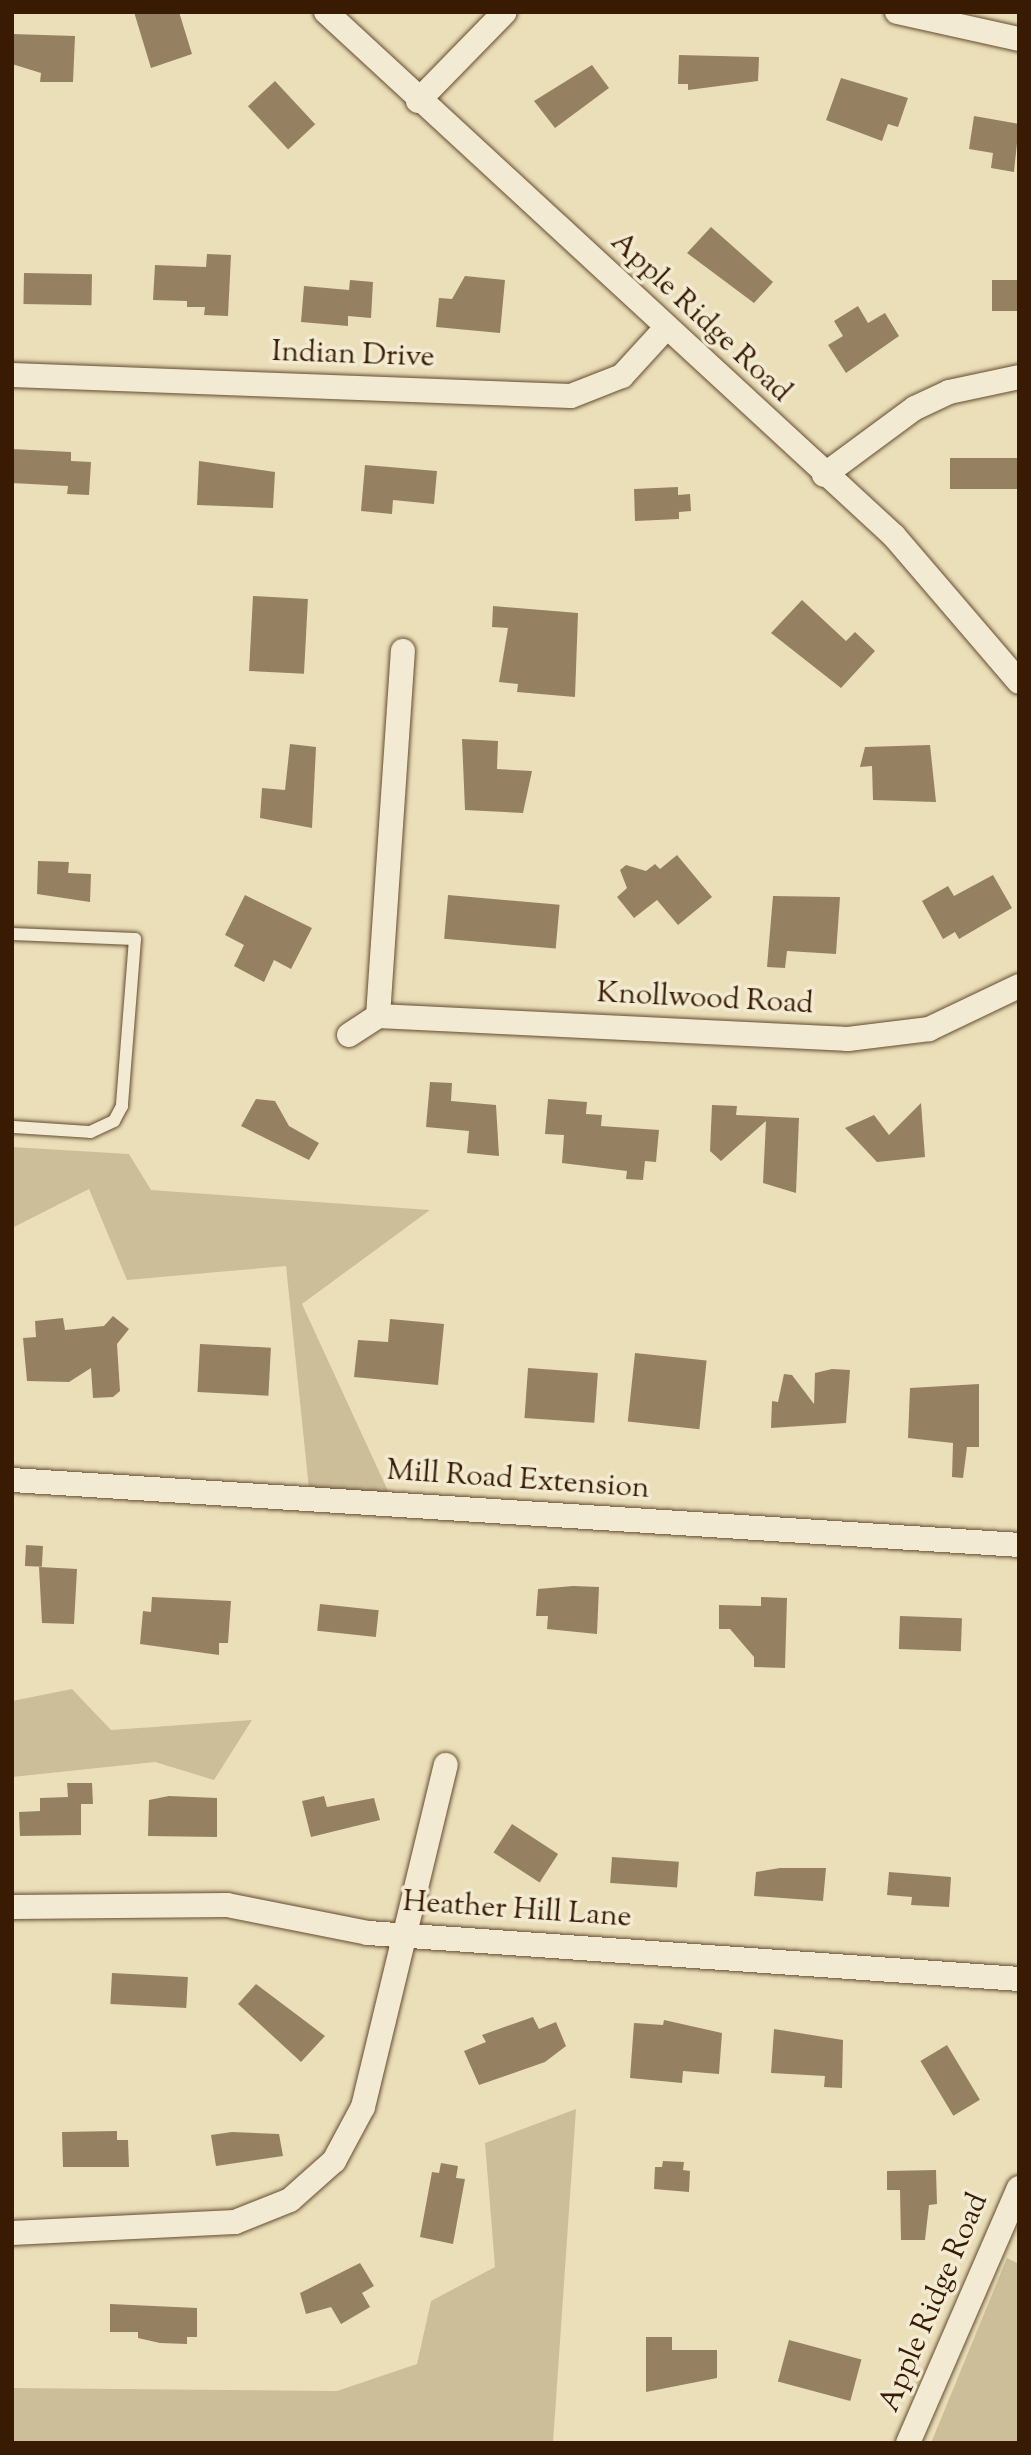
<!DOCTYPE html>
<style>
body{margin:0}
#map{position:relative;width:1031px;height:2455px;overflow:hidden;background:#ebdfb9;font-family:"Sorts Mill Goudy",serif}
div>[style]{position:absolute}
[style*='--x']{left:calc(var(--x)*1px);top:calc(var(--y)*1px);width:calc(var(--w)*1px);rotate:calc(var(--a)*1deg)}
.green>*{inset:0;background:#cdbe9a}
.building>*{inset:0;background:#958161;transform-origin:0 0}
.roads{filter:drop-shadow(0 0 2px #654c30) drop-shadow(0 0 2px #654c30)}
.lane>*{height:12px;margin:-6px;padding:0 6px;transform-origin:6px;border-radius:6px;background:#f2ead2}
.street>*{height:24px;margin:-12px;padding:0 12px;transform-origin:12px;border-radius:12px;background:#f2ead2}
span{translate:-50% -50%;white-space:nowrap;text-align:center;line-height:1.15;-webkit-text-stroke:7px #f2ead2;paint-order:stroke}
.street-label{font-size:30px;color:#381b02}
.frame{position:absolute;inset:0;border:14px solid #381b02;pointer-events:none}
</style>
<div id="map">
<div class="green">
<i style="clip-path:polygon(12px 1147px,129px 1154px,151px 1190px,430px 1210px,302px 1304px,394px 1504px,310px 1499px,286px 1266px,127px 1280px,89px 1189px,12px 1228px)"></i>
<i style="clip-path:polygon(72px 1689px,111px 1730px,252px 1720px,214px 1780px,155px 1762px,12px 1777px,12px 1701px)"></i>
<i style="clip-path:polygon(576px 2109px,553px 2443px,12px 2443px,12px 2388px,337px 2391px,417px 2364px,431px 2301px,495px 2267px,485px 2143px)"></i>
<i style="clip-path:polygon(1007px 2258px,1019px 2264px,1019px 2443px,931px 2443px)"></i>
</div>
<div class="building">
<i style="clip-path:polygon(134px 12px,179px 12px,192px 54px,151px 68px)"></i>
<i style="clip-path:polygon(12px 34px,75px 36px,73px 82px,40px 82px,41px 73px,12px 64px)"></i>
<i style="clip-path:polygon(679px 55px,759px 57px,758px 81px,688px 90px,688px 84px,678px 84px)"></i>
<i style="clip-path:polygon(592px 65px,609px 88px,555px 128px,534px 101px)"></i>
<i style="clip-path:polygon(841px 78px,908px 98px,898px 127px,888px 124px,882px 141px,826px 120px)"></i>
<i style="left:275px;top:81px;width:59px;height:37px;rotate:47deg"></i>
<i style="clip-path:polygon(974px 116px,1019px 124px,1014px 172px,991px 168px,993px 153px,969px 149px)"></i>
<i style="clip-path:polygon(711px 227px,773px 282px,754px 303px,687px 253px)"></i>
<i style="clip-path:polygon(207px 254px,231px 255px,228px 316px,204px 315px,205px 307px,187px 307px,187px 301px,153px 300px,155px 265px,206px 267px)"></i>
<i style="left:24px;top:273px;width:68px;height:31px;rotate:1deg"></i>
<i style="clip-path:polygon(465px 276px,505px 280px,500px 333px,436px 327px,439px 298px,452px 299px)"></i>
<i style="clip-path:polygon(350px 280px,373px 282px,371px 318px,348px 316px,348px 326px,301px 322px,304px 286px,349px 290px)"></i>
<i style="left:1019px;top:280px;width:31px;height:27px;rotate:90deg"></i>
<i style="clip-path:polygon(858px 306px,868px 323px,885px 313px,899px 336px,846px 373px,828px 345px,843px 336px,834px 321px)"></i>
<i style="clip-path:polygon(12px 449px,71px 452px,71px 461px,91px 462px,89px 495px,67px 494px,68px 486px,12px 483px)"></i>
<i style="left:1019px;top:458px;width:31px;height:69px;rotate:90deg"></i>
<i style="clip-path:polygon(199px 461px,275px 472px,273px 508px,197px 505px)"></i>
<i style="clip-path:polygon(365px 465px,437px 471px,434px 504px,393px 500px,392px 514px,361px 511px)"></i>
<i style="clip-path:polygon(678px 487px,678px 495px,690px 494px,691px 511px,679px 512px,679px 519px,635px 521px,634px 489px)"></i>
<i style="left:253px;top:596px;width:55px;height:75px;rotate:3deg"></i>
<i style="clip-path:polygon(802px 600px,846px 641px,855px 632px,875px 651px,841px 688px,771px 633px)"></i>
<i style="clip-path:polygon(493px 606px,578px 613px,575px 697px,517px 692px,518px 684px,499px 682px,508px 628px,492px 627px)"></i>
<i style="clip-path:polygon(462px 739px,498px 741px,497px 769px,532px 771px,523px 813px,465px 810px)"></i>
<i style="clip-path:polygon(290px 744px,316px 747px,312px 828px,260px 818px,262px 788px,285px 790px)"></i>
<i style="clip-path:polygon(930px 745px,936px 802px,873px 800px,872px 766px,860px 767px,865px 747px)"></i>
<i style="clip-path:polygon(677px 855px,712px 897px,678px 925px,657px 900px,634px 918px,617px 897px,627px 888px,620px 870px,626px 865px,646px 871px,655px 864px,660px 869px)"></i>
<i style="clip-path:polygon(38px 861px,69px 862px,68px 873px,91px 874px,90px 902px,37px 894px)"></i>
<i style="clip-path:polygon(993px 875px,1012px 908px,959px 939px,955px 932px,943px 939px,922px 901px,948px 886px,954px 896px)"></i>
<i style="clip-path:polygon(245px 895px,312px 928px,291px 969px,274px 960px,264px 982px,234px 966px,244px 945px,225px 935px)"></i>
<i style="left:448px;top:895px;width:112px;height:44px;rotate:5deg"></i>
<i style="clip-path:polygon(773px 896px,840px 897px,836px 954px,787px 951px,785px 968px,767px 967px)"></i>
<i style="clip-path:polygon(430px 1082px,452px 1083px,451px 1101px,496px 1105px,499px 1156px,467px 1153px,469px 1131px,426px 1127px)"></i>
<i style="clip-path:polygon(256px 1099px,275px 1101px,289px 1126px,319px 1143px,309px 1160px,241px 1126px)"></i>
<i style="clip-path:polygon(548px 1099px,587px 1102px,586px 1114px,602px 1115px,601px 1126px,659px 1130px,656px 1162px,645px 1161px,643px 1180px,626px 1179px,627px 1171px,562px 1163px,564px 1135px,545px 1134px)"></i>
<i style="clip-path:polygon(921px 1103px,925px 1157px,877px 1162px,845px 1128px,874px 1115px,889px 1135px)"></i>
<i style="clip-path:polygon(712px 1105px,737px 1106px,736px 1115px,799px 1118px,796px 1193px,763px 1183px,766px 1121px,721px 1161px,710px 1151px)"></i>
<i style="clip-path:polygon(113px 1316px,129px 1329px,117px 1344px,120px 1391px,113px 1397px,93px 1398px,91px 1368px,69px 1382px,27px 1381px,23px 1338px,36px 1337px,35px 1321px,63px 1318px,65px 1330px,104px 1326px)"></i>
<i style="clip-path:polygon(390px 1319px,444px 1324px,438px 1385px,354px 1377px,358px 1340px,388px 1342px)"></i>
<i style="left:200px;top:1344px;width:71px;height:48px;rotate:3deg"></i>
<i style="left:635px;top:1353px;width:72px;height:69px;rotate:6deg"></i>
<i style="left:528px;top:1368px;width:70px;height:50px;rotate:4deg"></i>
<i style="clip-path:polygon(832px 1369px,850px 1370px,846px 1423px,771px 1428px,772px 1401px,778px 1402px,784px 1374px,792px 1375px,814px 1404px,815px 1373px)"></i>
<i style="clip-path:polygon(979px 1384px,979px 1447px,967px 1447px,963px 1478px,952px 1477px,953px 1443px,908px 1438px,910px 1388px)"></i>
<i style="left:26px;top:1545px;width:17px;height:21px;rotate:3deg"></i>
<i style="clip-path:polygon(39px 1567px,77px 1569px,74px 1624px,42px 1623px)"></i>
<i style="clip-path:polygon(573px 1586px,599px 1587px,597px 1634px,547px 1629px,548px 1616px,536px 1616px,538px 1589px)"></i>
<i style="clip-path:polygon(152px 1597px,231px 1601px,228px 1643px,219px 1643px,219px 1655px,140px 1644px,143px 1611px,151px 1612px)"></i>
<i style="clip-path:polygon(761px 1597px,787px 1598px,785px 1668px,754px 1667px,754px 1657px,730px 1629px,719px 1629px,719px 1605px,761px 1606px)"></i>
<i style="left:320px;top:1604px;width:59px;height:27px;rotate:6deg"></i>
<i style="left:900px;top:1616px;width:62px;height:33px;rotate:2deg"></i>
<i style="clip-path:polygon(67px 1783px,92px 1783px,93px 1804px,81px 1804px,81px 1835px,20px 1836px,19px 1812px,40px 1811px,40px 1798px,68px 1797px)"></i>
<i style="clip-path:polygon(169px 1796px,217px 1798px,217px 1837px,148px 1836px,149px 1800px)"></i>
<i style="clip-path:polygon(324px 1796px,327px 1807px,374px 1798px,380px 1820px,311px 1837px,302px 1801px)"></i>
<i style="left:512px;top:1824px;width:55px;height:34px;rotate:33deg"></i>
<i style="left:612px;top:1857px;width:67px;height:26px;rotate:4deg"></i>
<i style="clip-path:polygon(780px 1868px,826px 1868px,823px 1901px,754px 1896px,756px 1872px)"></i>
<i style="clip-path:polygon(889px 1872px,951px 1877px,949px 1907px,911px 1905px,912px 1897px,887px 1895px)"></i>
<i style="left:112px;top:1973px;width:76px;height:31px;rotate:3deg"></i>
<i style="clip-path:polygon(256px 1984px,325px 2036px,301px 2062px,238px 2004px)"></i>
<i style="clip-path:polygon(533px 2017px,539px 2029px,556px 2022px,566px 2046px,545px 2062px,479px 2085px,464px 2051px,486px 2042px,482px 2035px)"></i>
<i style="clip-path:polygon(664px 2020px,722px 2033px,719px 2074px,683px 2071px,682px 2083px,630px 2078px,634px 2023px,663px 2025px)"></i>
<i style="clip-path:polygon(774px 2029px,843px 2040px,842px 2088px,824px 2087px,825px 2076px,771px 2073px)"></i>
<i style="left:947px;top:2045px;width:64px;height:31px;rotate:59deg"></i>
<i style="clip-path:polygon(117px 2131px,117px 2140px,128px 2140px,129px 2167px,63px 2167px,62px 2132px)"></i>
<i style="clip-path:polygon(232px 2132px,279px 2134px,283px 2156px,216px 2166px,211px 2135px)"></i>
<i style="clip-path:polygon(663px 2161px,684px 2162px,683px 2170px,690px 2171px,689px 2192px,654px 2189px,655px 2167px,662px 2167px)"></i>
<i style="clip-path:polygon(441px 2163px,458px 2166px,456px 2178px,465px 2179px,453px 2244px,420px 2237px,432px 2172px,439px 2173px)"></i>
<i style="clip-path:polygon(936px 2170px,937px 2204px,929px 2205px,925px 2240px,901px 2240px,900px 2190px,887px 2190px,887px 2171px)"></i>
<i style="clip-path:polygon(360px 2263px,374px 2286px,362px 2293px,370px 2307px,341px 2324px,331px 2307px,306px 2314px,300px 2293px)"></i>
<i style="clip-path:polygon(110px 2304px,197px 2308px,197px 2337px,187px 2337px,187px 2344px,160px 2343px,138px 2338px,138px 2332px,110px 2332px)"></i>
<i style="clip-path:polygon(646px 2337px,672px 2337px,672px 2350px,717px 2350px,717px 2378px,646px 2392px)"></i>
<i style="left:789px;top:2340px;width:75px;height:43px;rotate:15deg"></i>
</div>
<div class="roads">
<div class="lane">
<i style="--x:12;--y:934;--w:123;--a:2.3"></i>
<i style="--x:135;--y:939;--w:168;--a:94.5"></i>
<i style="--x:122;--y:1106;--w:17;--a:118"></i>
<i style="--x:114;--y:1121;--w:26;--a:155"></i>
<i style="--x:90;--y:1132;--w:78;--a:-176.3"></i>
</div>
<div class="street">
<i style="--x:326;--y:12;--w:773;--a:42.69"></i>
<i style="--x:894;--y:536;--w:192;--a:49.4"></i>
<i style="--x:897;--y:12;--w:125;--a:12.5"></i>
<i style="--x:418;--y:101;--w:124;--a:-45.7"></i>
<i style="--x:12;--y:375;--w:559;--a:2.15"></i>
<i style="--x:571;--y:396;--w:55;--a:-21.4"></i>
<i style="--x:622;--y:376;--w:64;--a:-47.5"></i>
<i style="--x:824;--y:475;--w:113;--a:-36.4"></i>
<i style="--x:915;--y:408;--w:38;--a:-25"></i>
<i style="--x:949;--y:392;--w:72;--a:-12.1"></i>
<i style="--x:378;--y:1016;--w:471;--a:2.8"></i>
<i style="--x:848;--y:1039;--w:82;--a:-7"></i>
<i style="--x:929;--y:1029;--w:100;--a:-25.5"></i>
<i style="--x:349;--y:1035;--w:35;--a:-33"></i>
<i style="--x:378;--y:1016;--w:366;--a:-86.1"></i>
<i style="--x:12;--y:1480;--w:1009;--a:3.69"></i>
<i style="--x:12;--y:1907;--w:215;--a:-0.5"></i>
<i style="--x:227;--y:1905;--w:144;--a:11.2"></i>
<i style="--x:368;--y:1933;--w:653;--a:4.04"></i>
<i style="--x:12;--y:2233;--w:223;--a:-2.8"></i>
<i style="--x:235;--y:2222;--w:59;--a:-21.8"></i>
<i style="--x:290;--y:2200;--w:59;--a:-41.6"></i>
<i style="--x:334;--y:2161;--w:61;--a:-61.8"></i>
<i style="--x:363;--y:2107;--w:352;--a:-76.4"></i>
<i style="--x:908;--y:2443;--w:278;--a:-66.5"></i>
</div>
</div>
<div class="street-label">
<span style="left:700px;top:318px;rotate:43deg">Apple Ridge Road</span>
<span style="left:353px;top:356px;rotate:2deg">Indian Drive</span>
<span style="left:705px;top:1000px;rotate:3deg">Knollwood Road</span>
<span style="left:518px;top:1481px;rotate:4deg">Mill Road Extension</span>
<span style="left:517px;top:1911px;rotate:4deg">Heather Hill Lane</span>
<span style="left:935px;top:2303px;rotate:-67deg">Apple Ridge Road</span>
</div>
<div class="frame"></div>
</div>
